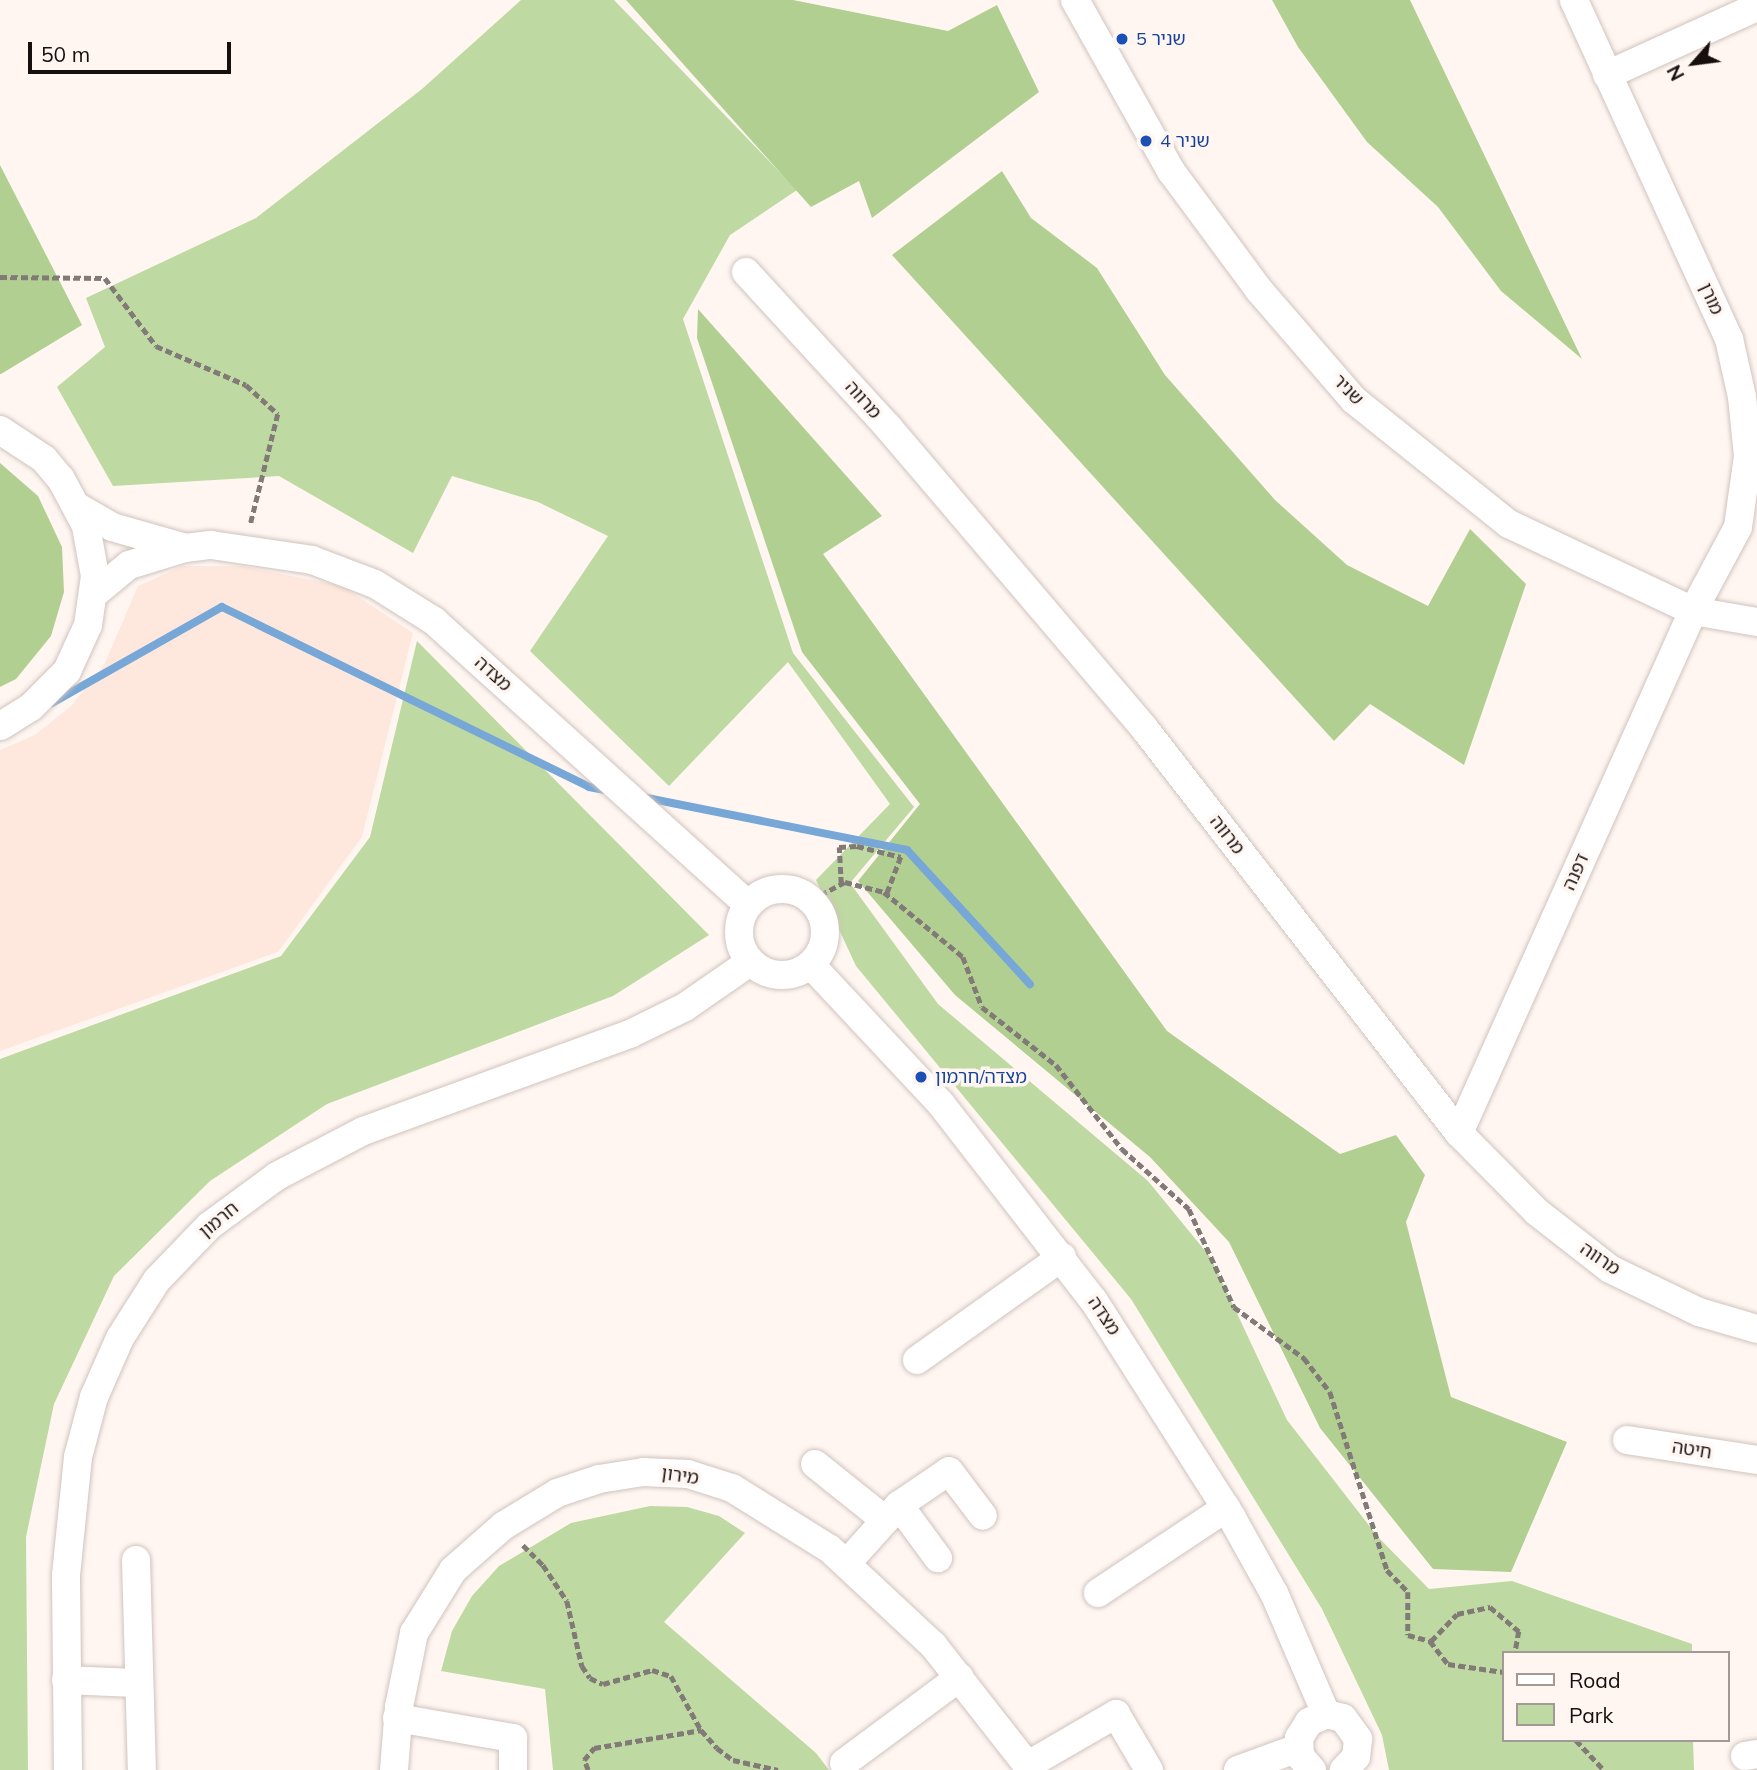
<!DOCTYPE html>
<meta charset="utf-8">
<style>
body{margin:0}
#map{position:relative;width:1757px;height:1770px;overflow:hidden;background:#fff6f2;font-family:Mulish,"Noto Sans Hebrew",sans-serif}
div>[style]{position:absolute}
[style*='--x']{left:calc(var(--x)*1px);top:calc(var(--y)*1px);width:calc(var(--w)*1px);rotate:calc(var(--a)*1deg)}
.built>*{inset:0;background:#fee8de}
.green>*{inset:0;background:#bed9a1}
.forest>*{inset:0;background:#b2cf92}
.stream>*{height:8px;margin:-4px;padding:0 4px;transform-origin:4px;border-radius:4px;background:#76a7d6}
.path>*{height:4.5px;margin-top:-2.25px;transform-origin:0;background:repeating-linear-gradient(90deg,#817a77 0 7px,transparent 0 10.5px)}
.roads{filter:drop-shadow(0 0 2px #d0c3bd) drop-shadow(0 0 2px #d0c3bd)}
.minor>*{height:28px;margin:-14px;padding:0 14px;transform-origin:14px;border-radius:14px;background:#fff}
.minor>.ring{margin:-14px;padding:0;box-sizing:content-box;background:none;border:28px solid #fff;border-radius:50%}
.dots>*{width:19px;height:19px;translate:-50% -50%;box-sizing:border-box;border:4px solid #fff6f2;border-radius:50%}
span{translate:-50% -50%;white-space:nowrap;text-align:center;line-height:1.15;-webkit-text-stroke:7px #fff6f2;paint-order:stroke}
.transit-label{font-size:18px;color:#164399}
.left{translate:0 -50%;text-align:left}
.street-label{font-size:18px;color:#15100e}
.legend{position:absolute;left:1502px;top:1651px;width:228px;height:91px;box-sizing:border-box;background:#fff6f2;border:2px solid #a19a97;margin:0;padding:9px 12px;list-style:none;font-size:21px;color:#15100e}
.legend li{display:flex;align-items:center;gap:14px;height:35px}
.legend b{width:35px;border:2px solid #a19a97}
.north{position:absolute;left:1659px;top:28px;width:70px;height:70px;-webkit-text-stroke:5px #fff6f2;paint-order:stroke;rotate:242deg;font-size:19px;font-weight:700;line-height:28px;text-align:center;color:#15100e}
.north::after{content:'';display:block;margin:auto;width:24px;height:32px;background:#15100e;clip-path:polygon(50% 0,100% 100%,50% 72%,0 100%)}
.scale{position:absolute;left:28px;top:42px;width:203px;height:32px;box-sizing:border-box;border:4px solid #15100e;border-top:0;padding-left:9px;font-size:21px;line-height:24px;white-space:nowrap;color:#15100e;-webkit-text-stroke:5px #fff6f2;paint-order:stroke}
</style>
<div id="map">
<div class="built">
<i style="clip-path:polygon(183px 566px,242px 566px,342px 586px,413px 633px,362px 837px,278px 952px,0 1051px,0 750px,35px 735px,71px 706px,104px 665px,138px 586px)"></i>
</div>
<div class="green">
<i style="clip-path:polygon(521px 0,614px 0,797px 190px,730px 235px,683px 319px,793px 653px,914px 807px,850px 883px,938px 1004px,1148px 1181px,1211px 1258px,1287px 1420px,1378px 1537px,1429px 1589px,1512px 1581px,1692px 1644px,1692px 1653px,1503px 1653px,1503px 1740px,1693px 1740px,1694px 1770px,1389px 1770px,1382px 1735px,1322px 1609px,1131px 1299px,856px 966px,816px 880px,890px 804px,788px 662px,669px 786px,530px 651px,608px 536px,538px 502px,452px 476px,413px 553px,279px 476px,113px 486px,57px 387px,105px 347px,86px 298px,256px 218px,422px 89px)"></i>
<i style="clip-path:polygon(417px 641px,709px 935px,613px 996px,327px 1104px,210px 1181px,114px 1276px,54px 1404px,26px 1537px,28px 1770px,0 1770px,0 1059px,281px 956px,370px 837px)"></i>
<i style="clip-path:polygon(650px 1506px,687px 1507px,719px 1516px,745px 1533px,664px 1622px,816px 1753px,829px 1770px,553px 1770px,545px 1689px,441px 1671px,452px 1631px,472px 1596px,499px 1566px,571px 1523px)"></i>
</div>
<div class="forest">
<i style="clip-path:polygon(626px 0,793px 0,948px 31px,997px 5px,1039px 92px,872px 218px,859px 181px,811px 207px)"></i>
<i style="clip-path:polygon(1272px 0,1410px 0,1582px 359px,1501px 291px,1438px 207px,1367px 142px,1298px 47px)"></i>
<i style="clip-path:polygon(0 165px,82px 325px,1px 374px,0 374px)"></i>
<i style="clip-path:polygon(1002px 171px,1031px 218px,1097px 268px,1165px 375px,1275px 500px,1347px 565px,1428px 606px,1470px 529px,1526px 584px,1464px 765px,1370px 704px,1334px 741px,892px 255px)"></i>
<i style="clip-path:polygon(698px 309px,882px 516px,823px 554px,1167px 1031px,1340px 1154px,1396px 1135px,1425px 1175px,1406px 1222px,1451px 1397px,1567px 1442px,1511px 1572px,1433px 1569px,1320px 1428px,1229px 1242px,1150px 1157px,955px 995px,858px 881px,920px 804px,802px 652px,697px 338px)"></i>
<i style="clip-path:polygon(0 463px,38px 496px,62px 547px,64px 592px,51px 636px,16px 679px,0 687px)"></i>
</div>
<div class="stream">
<i style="--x:52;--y:703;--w:195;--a:-29.5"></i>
<i style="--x:222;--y:607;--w:409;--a:26.1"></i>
<i style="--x:589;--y:787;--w:20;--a:11"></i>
<i style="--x:642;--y:797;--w:270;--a:11.3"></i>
<i style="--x:907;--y:850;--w:182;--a:47.5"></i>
</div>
<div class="path">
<i style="--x:0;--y:277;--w:105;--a:0.5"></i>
<i style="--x:105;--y:278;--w:85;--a:53.1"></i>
<i style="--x:156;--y:346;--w:98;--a:23.4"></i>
<i style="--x:246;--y:385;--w:43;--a:42.2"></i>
<i style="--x:278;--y:414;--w:115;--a:104"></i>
<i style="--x:841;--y:884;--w:37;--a:-93"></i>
<i style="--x:839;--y:847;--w:18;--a:-3"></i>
<i style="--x:857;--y:846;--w:45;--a:14"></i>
<i style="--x:901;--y:857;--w:40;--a:111"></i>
<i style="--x:811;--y:900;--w:38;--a:-28"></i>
<i style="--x:845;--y:882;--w:40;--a:14.4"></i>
<i style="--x:884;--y:892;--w:102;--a:39.4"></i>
<i style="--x:963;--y:957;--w:53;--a:69.2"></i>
<i style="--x:982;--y:1007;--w:94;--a:38.1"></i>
<i style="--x:1056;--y:1065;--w:107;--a:51.8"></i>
<i style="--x:1122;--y:1149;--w:90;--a:41.8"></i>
<i style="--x:1189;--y:1209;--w:108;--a:65.3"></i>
<i style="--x:1234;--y:1307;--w:87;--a:36.1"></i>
<i style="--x:1304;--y:1358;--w:43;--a:52.6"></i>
<i style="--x:1330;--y:1392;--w:187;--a:72.2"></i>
<i style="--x:1387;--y:1570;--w:30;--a:46"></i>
<i style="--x:1408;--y:1592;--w:43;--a:90"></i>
<i style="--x:1408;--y:1635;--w:23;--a:15"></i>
<i style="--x:1430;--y:1641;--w:29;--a:52"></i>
<i style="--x:1448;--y:1664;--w:56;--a:8.3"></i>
<i style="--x:523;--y:1545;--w:28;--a:45"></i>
<i style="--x:543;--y:1565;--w:43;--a:56.3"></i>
<i style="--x:567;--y:1601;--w:67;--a:77"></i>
<i style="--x:582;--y:1666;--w:14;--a:56"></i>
<i style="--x:590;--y:1678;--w:14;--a:25"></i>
<i style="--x:603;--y:1684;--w:51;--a:-15.9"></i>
<i style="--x:652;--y:1670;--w:20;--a:18"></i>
<i style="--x:671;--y:1676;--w:62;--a:60.9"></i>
<i style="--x:701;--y:1730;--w:24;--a:48"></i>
<i style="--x:717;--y:1748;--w:20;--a:37"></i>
<i style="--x:733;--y:1760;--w:46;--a:12.5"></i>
<i style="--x:1431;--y:1641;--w:37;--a:-46"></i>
<i style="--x:1457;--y:1614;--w:34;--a:-12"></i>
<i style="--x:1490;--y:1607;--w:38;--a:40"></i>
<i style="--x:1519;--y:1631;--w:22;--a:100"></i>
<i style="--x:1576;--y:1740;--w:41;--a:47"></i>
<i style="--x:588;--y:1770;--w:11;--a:-112"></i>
<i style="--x:584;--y:1760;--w:16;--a:-50"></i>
<i style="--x:594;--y:1748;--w:109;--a:-9.5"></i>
</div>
<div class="roads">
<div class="minor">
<i style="--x:1075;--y:0;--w:196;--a:60.7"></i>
<i style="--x:1171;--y:171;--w:148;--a:53.5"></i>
<i style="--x:1259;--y:290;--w:145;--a:49.2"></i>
<i style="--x:1354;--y:400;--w:198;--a:38.7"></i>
<i style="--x:1509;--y:524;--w:204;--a:25.3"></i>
<i style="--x:1693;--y:611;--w:65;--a:9.8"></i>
<i style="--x:1607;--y:75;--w:165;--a:-24.4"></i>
<i style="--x:746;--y:272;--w:210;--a:47.5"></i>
<i style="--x:888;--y:427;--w:395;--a:49.6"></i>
<i style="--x:1144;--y:728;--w:513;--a:52.13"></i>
<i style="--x:1459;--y:1133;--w:111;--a:45.4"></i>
<i style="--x:1537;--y:1212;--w:93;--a:38"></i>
<i style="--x:1610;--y:1269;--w:99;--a:25.8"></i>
<i style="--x:1699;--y:1312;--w:60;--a:16.3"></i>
<i style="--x:0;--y:430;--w:53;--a:33.4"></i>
<i style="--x:44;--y:459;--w:26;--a:50"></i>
<i style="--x:61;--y:479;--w:53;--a:62"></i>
<i style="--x:86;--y:526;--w:51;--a:79.8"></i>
<i style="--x:95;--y:576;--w:49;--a:98.1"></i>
<i style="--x:88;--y:625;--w:51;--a:114.5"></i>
<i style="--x:67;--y:671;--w:51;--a:135"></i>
<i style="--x:31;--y:707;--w:36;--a:148"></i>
<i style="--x:78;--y:507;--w:39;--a:30"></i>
<i style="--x:112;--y:527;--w:73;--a:15.9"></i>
<i style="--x:94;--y:594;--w:45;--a:-39.6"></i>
<i style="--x:129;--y:565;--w:59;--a:-16.9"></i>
<i style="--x:185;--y:548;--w:26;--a:-7"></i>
<i style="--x:211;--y:545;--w:102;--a:8.4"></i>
<i style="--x:312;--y:560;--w:67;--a:20.9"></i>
<i style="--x:375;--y:584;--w:70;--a:32.1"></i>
<i style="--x:434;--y:621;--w:423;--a:42.1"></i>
<i class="ring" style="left:739px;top:889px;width:58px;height:58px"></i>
<i style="--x:811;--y:965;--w:190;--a:46.9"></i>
<i style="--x:941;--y:1104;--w:249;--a:52.2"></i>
<i style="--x:1094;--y:1301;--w:257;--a:57.5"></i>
<i style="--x:1232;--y:1518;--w:86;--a:60.8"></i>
<i style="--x:1274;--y:1593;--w:132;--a:66.7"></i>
<i style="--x:1459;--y:1133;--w:572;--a:-65.85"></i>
<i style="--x:1693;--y:611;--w:95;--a:-61.8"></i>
<i style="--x:1738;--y:527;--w:72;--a:-82"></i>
<i style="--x:1748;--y:456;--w:59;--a:-95.8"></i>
<i style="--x:1742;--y:397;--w:59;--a:-102.6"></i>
<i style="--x:1729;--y:339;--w:373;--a:-114.6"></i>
<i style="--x:917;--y:1360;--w:178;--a:-35.4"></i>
<i style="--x:1627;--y:1440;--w:132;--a:8.7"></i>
<i style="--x:815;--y:1464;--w:90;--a:38.7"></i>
<i style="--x:899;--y:1505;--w:66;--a:53.7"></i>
<i style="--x:136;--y:1560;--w:210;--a:88.4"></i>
<i style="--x:847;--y:1563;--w:78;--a:-48.1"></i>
<i style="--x:899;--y:1505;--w:60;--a:-34.2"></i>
<i style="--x:949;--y:1471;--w:56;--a:52.9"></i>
<i style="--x:1098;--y:1593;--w:154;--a:-33.6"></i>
<i style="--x:66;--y:1680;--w:73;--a:2.4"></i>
<i style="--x:397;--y:1718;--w:118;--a:9.8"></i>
<i style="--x:513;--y:1738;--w:32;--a:90"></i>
<i style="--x:1745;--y:1756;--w:12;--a:-9"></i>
<i style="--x:844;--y:1763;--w:144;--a:-36.6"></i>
<i style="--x:1028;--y:1765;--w:102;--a:-30.1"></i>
<i style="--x:1116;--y:1714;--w:65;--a:59.5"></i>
<i style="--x:68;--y:1770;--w:195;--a:-90.6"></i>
<i style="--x:66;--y:1575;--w:119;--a:-84.2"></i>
<i style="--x:78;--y:1457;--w:62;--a:-75.1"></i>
<i style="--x:94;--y:1397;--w:64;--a:-66.2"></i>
<i style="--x:120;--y:1338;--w:69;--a:-57.5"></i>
<i style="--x:157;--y:1280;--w:75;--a:-46.1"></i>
<i style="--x:209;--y:1226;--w:84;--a:-36.3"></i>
<i style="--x:277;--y:1176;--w:97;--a:-27.6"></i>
<i style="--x:363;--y:1131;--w:284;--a:-20"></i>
<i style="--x:630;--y:1034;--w:61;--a:-26.1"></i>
<i style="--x:685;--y:1007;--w:79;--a:-34.7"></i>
<i style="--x:394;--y:1770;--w:63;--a:-85.5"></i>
<i style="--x:399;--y:1707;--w:76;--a:-78.5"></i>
<i style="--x:414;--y:1633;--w:74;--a:-58.2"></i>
<i style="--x:453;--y:1570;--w:67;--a:-41.3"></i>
<i style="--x:503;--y:1526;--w:63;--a:-31.4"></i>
<i style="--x:557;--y:1493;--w:44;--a:-18.4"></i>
<i style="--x:599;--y:1479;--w:45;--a:-9"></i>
<i style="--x:643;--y:1472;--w:45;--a:2.5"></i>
<i style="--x:688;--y:1474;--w:46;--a:17.7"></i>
<i style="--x:732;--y:1488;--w:115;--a:31.9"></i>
<i style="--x:830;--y:1549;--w:141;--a:43"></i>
<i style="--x:933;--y:1645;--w:159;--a:51.9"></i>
<i style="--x:1238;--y:1770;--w:64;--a:-20.1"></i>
<i style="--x:1312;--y:1770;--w:18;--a:-131"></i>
<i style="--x:1300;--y:1756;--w:18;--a:-93"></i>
<i style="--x:1299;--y:1738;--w:19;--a:-58"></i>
<i style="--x:1309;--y:1722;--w:19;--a:-25"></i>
<i style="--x:1326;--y:1714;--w:17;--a:13"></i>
<i style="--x:1343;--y:1718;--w:26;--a:54"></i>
<i style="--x:1358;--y:1739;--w:18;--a:96"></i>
<i style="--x:1356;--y:1757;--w:18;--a:133"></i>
</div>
</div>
<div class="dots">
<i style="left:1122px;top:39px;background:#1a4fb4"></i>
<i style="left:1146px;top:141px;background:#1a4fb4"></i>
<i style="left:921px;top:1077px;background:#1a4fb4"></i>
</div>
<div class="transit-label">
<span class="left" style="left:1136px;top:39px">שניר 5</span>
<span class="left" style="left:1160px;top:141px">שניר 4</span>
<span class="left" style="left:935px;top:1077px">מצדה/חרמון</span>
</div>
<div class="street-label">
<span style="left:1711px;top:299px;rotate:65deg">מורן</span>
<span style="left:1348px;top:390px;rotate:46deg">שניר</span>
<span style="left:863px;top:400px;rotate:48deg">מרווה</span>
<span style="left:493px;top:674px;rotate:42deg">מצדה</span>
<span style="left:1227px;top:835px;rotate:52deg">מרווה</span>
<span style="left:1576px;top:872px;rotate:-66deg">דפנה</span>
<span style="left:219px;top:1220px;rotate:-40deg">חרמון</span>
<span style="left:1600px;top:1259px;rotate:34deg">מרווה</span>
<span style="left:1104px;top:1316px;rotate:56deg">מצדה</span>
<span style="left:1692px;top:1450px;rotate:9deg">חיטה</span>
<span style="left:680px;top:1476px;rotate:8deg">מירון</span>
</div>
<ul class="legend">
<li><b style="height:9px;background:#fff"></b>Road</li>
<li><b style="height:19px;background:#bed9a1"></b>Park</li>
</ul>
<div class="north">N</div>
<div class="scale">50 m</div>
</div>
